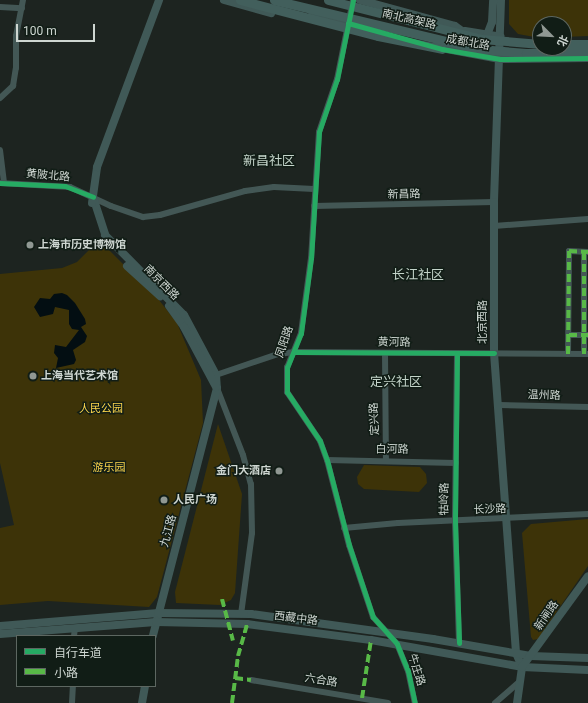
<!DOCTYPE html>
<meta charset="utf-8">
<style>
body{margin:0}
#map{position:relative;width:588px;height:703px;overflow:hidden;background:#1d2420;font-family:Roboto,"Noto Sans SC",sans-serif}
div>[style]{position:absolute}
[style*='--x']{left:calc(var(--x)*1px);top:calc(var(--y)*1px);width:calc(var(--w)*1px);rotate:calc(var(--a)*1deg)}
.green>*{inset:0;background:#3d3308}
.water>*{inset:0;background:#030e12}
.minor>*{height:6px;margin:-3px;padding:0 3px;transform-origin:3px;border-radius:3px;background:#435755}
.major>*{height:8px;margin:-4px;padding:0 4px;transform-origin:4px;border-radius:4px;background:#405957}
.highway>*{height:9px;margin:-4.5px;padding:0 4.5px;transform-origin:4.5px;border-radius:4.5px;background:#425f5c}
.quiet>*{height:4px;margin-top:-2px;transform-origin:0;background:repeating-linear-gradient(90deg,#58b947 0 8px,transparent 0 12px)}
.cycleway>*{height:5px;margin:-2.5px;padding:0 2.5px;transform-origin:2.5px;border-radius:2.5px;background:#26ab63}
.dots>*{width:11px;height:11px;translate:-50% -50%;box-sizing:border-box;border:2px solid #111d16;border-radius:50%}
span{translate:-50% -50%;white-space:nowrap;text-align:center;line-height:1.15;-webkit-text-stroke:3px #111d16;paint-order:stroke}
.street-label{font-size:11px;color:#ced6d1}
.poi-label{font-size:11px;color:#ced6d1;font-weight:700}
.left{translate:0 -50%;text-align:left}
.right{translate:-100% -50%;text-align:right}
.park-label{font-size:11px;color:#fbd54c}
.quarter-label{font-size:13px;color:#c4d4ca}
.legend{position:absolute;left:16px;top:635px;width:140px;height:52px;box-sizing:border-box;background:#111d16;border:1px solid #5d6761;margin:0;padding:5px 7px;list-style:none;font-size:12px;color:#ced6d1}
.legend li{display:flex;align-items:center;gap:8px;height:20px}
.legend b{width:20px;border:1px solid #5d6761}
.north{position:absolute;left:532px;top:16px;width:40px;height:40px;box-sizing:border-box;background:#111d16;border:1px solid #5d6761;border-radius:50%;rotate:114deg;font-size:11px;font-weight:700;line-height:16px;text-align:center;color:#ced6d1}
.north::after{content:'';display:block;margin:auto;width:14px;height:18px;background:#909893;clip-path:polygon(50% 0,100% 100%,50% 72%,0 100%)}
.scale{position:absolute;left:16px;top:24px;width:79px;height:18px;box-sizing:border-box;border:2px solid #ced6d1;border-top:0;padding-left:5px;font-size:12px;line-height:14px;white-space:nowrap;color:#ced6d1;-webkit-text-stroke:3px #111d16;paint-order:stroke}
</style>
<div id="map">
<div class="green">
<i style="clip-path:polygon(509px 0,588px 0,588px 36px,564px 37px,564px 24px,540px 24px,540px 38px,518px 34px,509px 24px)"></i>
<i style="clip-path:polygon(99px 240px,159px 300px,177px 323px,201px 380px,203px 423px,157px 597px,149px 607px,48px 601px,0 605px,0 528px,14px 525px,0 463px,0 274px,62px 268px,77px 262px)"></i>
<i style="clip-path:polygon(218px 424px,242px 494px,235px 593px,231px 600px,220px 605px,176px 603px,175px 592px)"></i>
<i style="clip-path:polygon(364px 465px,420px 467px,426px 474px,427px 483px,419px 492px,364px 489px,358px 484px,357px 477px)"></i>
<i style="clip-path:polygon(588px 519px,588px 566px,538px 639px,533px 640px,531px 637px,522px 533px,531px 524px)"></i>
</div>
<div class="water">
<i style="clip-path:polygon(62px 293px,67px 295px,75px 303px,85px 319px,86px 324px,81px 327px,87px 336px,85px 342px,73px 350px,76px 360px,74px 364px,56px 368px,58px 358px,54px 353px,55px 345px,66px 347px,79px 330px,72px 329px,69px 324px,69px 310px,55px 307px,53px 314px,40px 317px,34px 307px,40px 298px,50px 299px,54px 294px)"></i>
</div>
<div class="minor">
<i style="--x:353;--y:0;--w:81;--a:101.4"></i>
<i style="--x:337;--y:79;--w:56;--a:108.8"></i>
<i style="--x:319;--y:132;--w:126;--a:93.6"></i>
<i style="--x:311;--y:258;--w:76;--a:97.6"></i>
<i style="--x:301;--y:333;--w:37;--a:112"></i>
<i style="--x:287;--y:367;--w:25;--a:90"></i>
<i style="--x:287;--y:392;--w:59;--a:56"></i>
<i style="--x:320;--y:441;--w:20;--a:70"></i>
<i style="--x:327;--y:460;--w:88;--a:75.5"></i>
<i style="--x:349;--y:545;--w:76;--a:71.6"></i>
<i style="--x:373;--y:617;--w:36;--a:48"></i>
<i style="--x:397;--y:644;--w:29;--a:68"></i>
<i style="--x:408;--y:671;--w:33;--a:78"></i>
<i style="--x:0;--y:7;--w:22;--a:3"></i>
<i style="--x:0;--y:98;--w:18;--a:-43"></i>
<i style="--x:13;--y:86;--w:18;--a:-81"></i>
<i style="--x:16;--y:68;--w:32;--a:-90"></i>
<i style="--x:16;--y:36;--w:37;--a:-79"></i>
<i style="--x:0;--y:150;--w:33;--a:83"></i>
<i style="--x:0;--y:183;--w:70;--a:3.3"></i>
<i style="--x:70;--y:187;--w:45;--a:24.9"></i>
<i style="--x:111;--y:206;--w:34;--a:19"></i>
<i style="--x:143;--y:217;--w:17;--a:-7"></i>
<i style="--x:160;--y:215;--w:88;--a:-15.8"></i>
<i style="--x:245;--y:191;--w:29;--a:-8"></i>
<i style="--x:274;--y:187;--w:40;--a:2.9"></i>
<i style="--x:314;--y:206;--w:180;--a:-1.3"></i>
<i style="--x:494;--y:226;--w:94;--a:-4.3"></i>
<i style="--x:584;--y:252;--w:102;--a:90"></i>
<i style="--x:569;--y:335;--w:18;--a:0"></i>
<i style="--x:385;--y:353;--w:107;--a:89.5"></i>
<i style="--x:457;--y:354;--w:167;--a:90.7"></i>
<i style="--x:455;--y:521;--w:122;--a:88.1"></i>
<i style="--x:568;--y:354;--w:103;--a:-89.4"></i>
<i style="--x:569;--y:251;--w:19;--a:3"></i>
<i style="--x:213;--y:376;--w:69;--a:-18.7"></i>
<i style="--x:278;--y:354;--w:16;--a:-7"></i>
<i style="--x:294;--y:352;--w:294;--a:0.4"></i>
<i style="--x:217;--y:388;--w:72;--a:68.8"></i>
<i style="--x:243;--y:455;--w:30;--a:75"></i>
<i style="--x:251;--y:484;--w:49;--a:88.8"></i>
<i style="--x:252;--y:533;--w:82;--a:97.7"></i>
<i style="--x:499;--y:405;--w:89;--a:1.3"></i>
<i style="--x:327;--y:460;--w:129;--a:1.3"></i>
<i style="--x:344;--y:528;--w:54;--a:-5.3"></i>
<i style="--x:398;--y:523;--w:190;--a:-2.7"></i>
<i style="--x:74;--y:636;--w:8;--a:-83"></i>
<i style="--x:251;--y:680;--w:139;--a:9.5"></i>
<i style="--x:72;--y:703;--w:17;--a:-87"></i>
<i style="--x:495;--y:703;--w:33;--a:-41"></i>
</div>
<div class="major">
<i style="--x:224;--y:0;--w:49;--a:15.5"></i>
<i style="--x:360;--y:0;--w:98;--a:15.3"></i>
<i style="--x:455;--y:26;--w:9;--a:36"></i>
<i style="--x:501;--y:0;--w:202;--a:92"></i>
<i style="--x:494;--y:202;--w:151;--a:90"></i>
<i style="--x:494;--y:353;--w:301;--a:85.8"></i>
<i style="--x:516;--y:653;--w:15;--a:67"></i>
<i style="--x:312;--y:15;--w:46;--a:13.7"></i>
<i style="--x:465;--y:31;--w:36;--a:9"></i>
<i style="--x:487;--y:35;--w:14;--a:-69"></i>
<i style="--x:492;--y:22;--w:22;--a:-87"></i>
<i style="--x:436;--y:47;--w:65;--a:10.6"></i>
<i style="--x:500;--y:59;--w:88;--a:-0.7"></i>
<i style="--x:93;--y:197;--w:40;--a:72"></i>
<i style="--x:105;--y:235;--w:112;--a:45.4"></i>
<i style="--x:184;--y:315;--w:68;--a:61.9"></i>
<i style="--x:216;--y:375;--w:13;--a:86"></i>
<i style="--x:217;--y:388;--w:256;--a:104.5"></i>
<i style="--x:92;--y:203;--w:36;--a:-82"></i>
<i style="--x:97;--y:167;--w:178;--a:-69.6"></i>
<i style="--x:127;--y:266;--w:45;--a:42.3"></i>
<i style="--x:169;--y:306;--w:26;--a:54"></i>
<i style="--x:184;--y:327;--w:68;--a:61.9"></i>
<i style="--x:0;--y:626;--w:159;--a:-4.7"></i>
<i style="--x:158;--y:613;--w:93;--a:0.6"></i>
<i style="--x:251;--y:614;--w:184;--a:7.8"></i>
<i style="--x:433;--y:639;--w:99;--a:9.8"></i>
<i style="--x:531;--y:656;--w:57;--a:2"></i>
<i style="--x:0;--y:634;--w:156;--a:-4.4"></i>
<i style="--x:156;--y:622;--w:91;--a:1.3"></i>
<i style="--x:247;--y:624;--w:125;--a:7.4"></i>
<i style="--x:371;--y:640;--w:153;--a:10.1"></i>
<i style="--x:522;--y:667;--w:66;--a:2.6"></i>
<i style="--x:142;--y:703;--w:17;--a:-80"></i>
<i style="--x:517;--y:703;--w:36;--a:-82"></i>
<i style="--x:522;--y:667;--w:112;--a:-54"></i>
</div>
<div class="highway">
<i style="--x:240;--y:0;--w:143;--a:14.6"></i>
<i style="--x:378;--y:36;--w:65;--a:11.5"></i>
<i style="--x:274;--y:0;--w:212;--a:13.4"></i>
<i style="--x:480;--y:49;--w:46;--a:5"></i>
<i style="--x:526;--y:53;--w:62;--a:0"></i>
<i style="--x:328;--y:0;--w:159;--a:14.2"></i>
<i style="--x:482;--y:39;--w:58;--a:4.9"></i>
<i style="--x:564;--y:44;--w:24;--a:0"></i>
</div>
<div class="quiet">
<i style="--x:584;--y:252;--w:102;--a:90"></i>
<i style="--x:569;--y:335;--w:19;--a:0"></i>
<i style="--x:568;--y:354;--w:103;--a:-89.4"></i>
<i style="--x:569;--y:251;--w:19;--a:3"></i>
<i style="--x:222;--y:599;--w:43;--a:75.3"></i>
<i style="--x:235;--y:678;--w:16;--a:7"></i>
<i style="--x:362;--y:698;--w:59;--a:-81.2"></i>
<i style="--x:232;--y:703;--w:47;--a:-82.7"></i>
<i style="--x:238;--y:656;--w:33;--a:-74"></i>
</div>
<div class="cycleway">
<i style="--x:353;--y:0;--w:81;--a:101.4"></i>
<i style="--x:337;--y:79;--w:56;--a:108.8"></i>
<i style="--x:319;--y:132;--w:126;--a:93.6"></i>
<i style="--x:311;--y:258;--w:76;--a:97.6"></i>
<i style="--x:301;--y:333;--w:37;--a:112"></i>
<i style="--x:287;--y:367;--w:25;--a:90"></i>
<i style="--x:287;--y:392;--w:59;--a:56"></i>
<i style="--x:320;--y:441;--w:20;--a:70"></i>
<i style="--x:327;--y:460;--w:88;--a:75.5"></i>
<i style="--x:349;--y:545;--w:76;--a:71.6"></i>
<i style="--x:373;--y:617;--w:36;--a:48"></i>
<i style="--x:397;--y:644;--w:29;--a:68"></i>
<i style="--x:408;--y:671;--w:33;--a:78"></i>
<i style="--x:348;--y:23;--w:98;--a:15.5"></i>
<i style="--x:442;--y:49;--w:59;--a:9.8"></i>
<i style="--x:500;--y:59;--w:88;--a:-0.7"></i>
<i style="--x:0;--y:183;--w:65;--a:2.6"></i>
<i style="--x:65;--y:186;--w:30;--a:21"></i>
<i style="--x:294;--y:352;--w:200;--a:0.3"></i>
<i style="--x:457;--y:354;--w:167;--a:90.7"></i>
<i style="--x:455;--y:521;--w:122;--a:88.1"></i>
</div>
<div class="dots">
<i style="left:30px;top:245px;background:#909893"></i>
<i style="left:33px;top:376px;background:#909893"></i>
<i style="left:279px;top:471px;background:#909893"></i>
<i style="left:164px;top:500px;background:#909893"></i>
</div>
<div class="street-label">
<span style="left:409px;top:20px;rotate:13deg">南北高架路</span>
<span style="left:468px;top:43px;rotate:10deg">成都北路</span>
<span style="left:48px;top:176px;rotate:5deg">黄陂北路</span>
<span style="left:404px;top:195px;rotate:-1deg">新昌路</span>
<span style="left:161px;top:283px;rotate:45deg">南京西路</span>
<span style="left:483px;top:322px;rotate:-90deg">北京西路</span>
<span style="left:285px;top:342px;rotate:-71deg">凤阳路</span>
<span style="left:394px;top:343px;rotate:1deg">黄河路</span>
<span style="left:544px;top:396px;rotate:2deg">温州路</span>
<span style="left:375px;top:419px;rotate:-93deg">定兴路</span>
<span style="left:392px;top:450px;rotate:1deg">白河路</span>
<span style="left:445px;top:499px;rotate:-89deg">牯岭路</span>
<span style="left:490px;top:510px;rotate:-2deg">长沙路</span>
<span style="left:169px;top:531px;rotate:-75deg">九江路</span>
<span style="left:547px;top:616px;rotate:-55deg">新闸路</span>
<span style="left:296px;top:619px;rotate:7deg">西藏中路</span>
<span style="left:416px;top:670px;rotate:73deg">牛庄路</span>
<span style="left:321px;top:681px;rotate:9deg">六合路</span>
</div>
<div class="poi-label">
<span class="left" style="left:38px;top:245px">上海市历史博物馆</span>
<span class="left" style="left:41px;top:376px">上海当代艺术馆</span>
<span class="right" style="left:271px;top:471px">金门大酒店</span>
<span class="left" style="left:173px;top:500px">人民广场</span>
</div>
<div class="park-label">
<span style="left:101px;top:409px">人民公园</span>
<span style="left:109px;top:468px">游乐园</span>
</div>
<div class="quarter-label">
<span style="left:269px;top:161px">新昌社区</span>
<span style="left:418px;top:275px">长江社区</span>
<span style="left:396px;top:382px">定兴社区</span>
</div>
<ul class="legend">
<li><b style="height:5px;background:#26ab63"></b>自行车道</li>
<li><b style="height:5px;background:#58b947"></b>小路</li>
</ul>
<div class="north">北</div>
<div class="scale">100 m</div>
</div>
